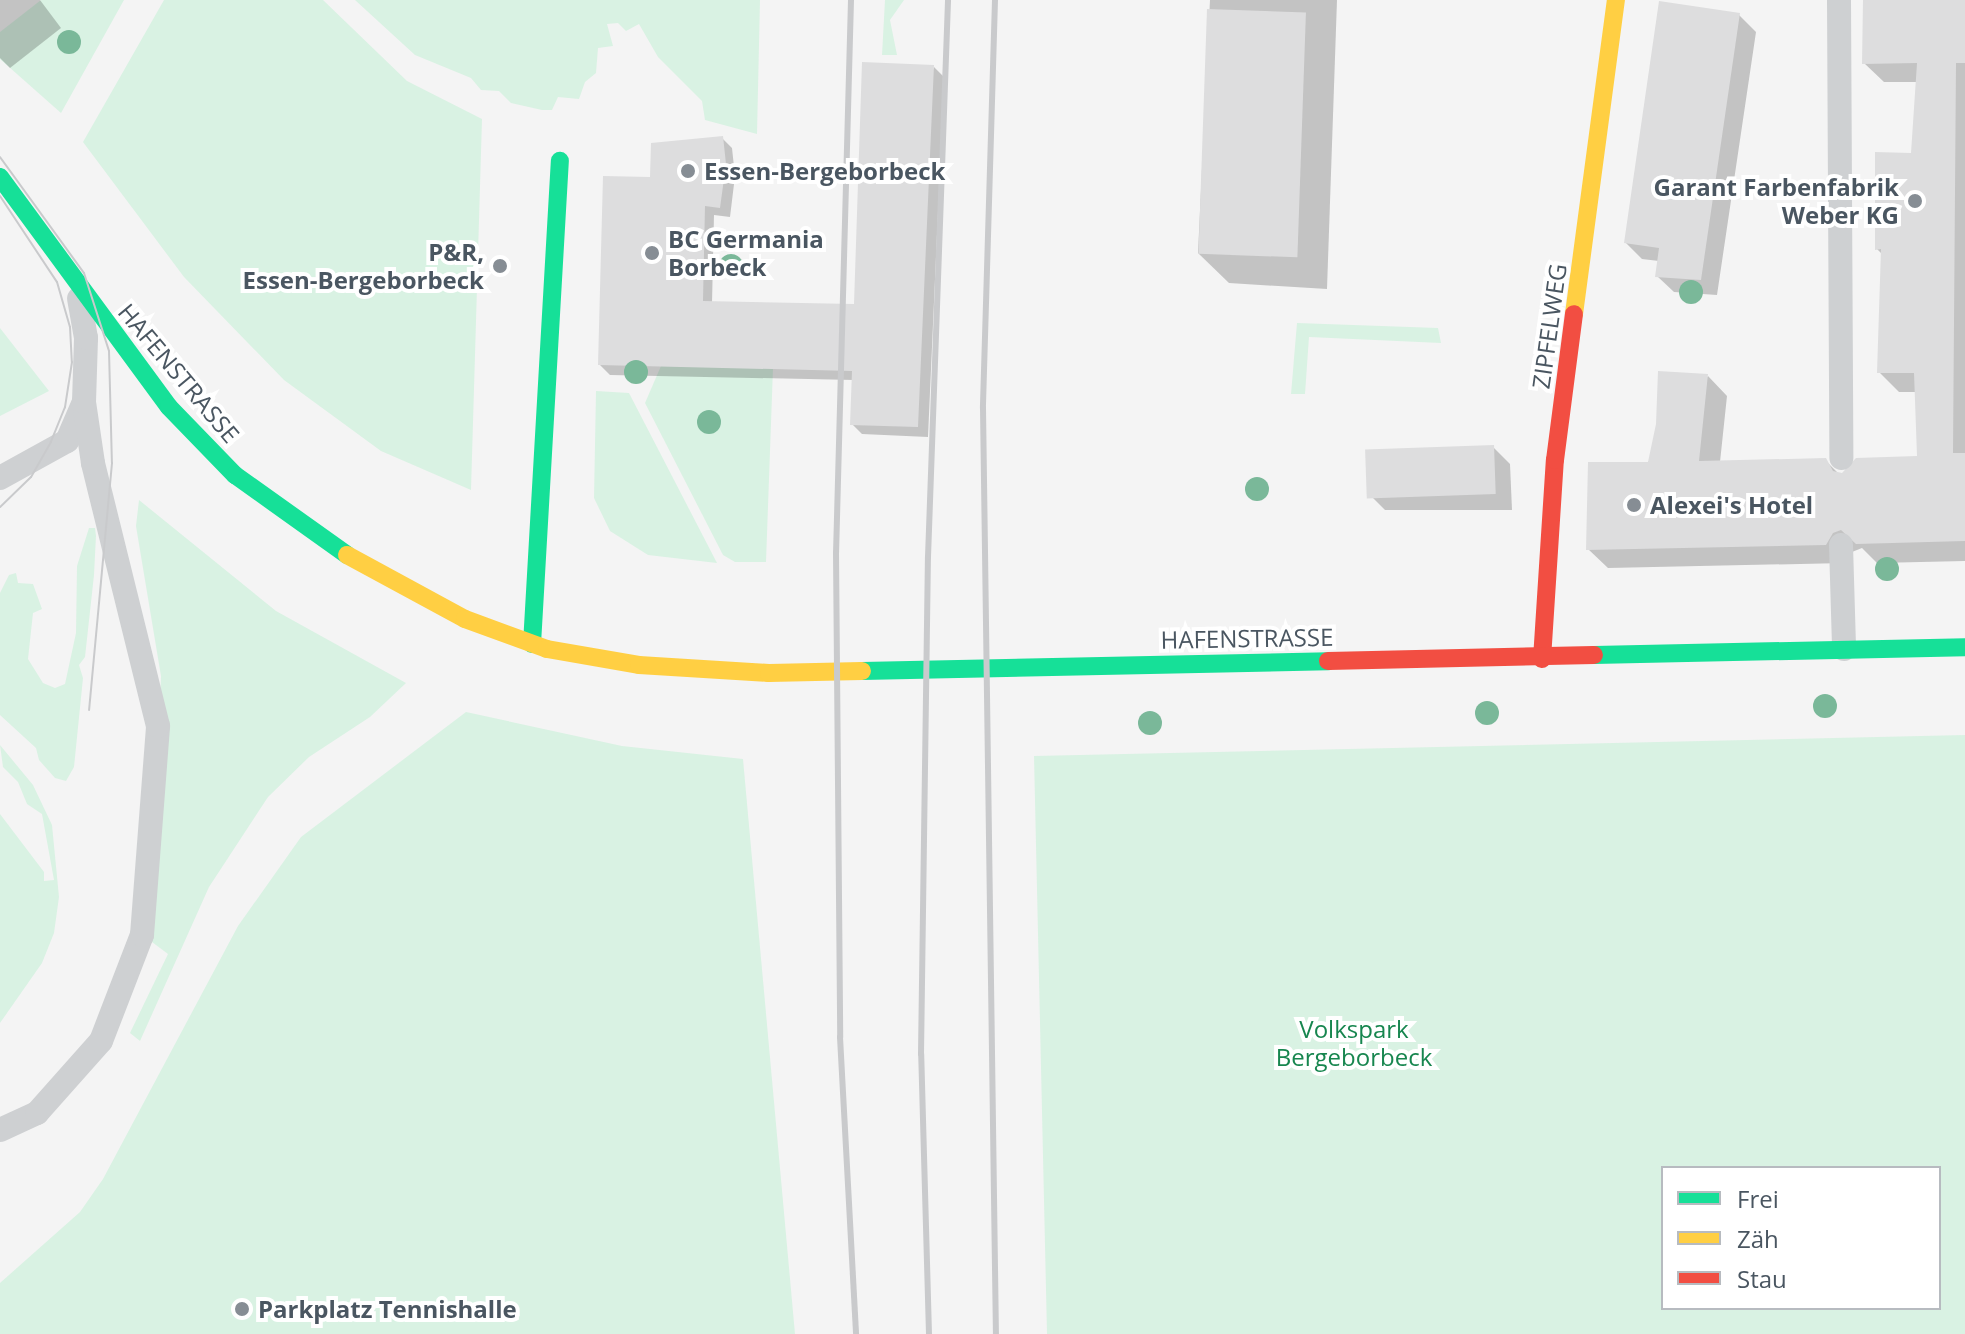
<!DOCTYPE html>
<meta charset="utf-8">
<style>
body{margin:0}
#map{position:relative;width:1965px;height:1334px;overflow:hidden;background:#f4f4f4;font-family:"Open Sans",sans-serif}
div>[style]{position:absolute}
[style*='--x']{left:calc(var(--x)*1px);top:calc(var(--y)*1px);width:calc(var(--w)*1px);rotate:calc(var(--a)*1deg)}
.green>*{inset:0;background:#d9f2e3}
.shadow>*{inset:0;background:#0003}
.building>*{inset:0;background:#ddddde;transform-origin:0 0}
.lane>*{height:24px;margin:-12px;padding:0 12px;transform-origin:12px;border-radius:12px;background:#ced0d2}
.fast>*{height:18px;margin:-9px;padding:0 9px;transform-origin:9px;border-radius:9px;background:#16e098}
.slow>*{height:18px;margin:-9px;padding:0 9px;transform-origin:9px;border-radius:9px;background:#ffcf43}
.jam>*{height:18px;margin:-9px;padding:0 9px;transform-origin:9px;border-radius:9px;background:#f24e42}
.tram>*{height:2px;margin:-1px;padding:0 1px;transform-origin:1px;border-radius:1px;background:#c9cacc}
.rail>*{height:6px;margin:-3px;padding:0 3px;transform-origin:3px;border-radius:3px;background:#c9cacc}
.trees>*{width:24px;height:24px;margin:-12px;border-radius:50%;background:#7ab899}
.dots>*{width:22px;height:22px;translate:-50% -50%;box-sizing:border-box;border:4px solid #fff;border-radius:50%}
span{translate:-50% -50%;white-space:nowrap;text-align:center;line-height:1.15;-webkit-text-stroke:8px #fff;paint-order:stroke}
.poi-label{font-size:24px;color:#4a5661;font-weight:700}
.left{translate:0 -50%;text-align:left}
.right{translate:-100% -50%;text-align:right}
.street-label{font-size:24px;color:#4a5661}
.park-label{font-size:24px;color:#17864f}
.legend{position:absolute;left:1661px;top:1166px;width:280px;height:144px;box-sizing:border-box;background:#fff;border:2px solid #b7bbc0;margin:0;padding:10px 14px;list-style:none;font-size:24px;color:#4a5661}
.legend li{display:flex;align-items:center;gap:16px;height:40px}
.legend b{width:40px;border:2px solid #b7bbc0}
</style>
<div id="map">
<div class="green">
<i style="clip-path:polygon(41px 0,124px 0,61px 113px,0 59px,0 32px)"></i>
<i style="clip-path:polygon(164px 0,323px 0,407px 81px,482px 119px,471px 490px,381px 451px,284px 380px,184px 277px,83px 142px)"></i>
<i style="clip-path:polygon(355px 0,760px 0,757px 134px,705px 120px,702px 101px,658px 57px,639px 24px,626px 31px,618px 23px,607px 24px,613px 46px,598px 48px,596px 73px,585px 82px,579px 99px,558px 97px,552px 110px,542px 110px,511px 103px,499px 91px,481px 90px,471px 78px,415px 55px)"></i>
<i style="clip-path:polygon(885px 0,904px 0,890px 20px,897px 55px,882px 55px)"></i>
<i style="clip-path:polygon(1297px 323px,1438px 328px,1441px 343px,1309px 337px,1305px 394px,1291px 394px)"></i>
<i style="clip-path:polygon(0 328px,49px 391px,0 416px)"></i>
<i style="clip-path:polygon(661px 366px,773px 368px,766px 562px,735px 562px,723px 555px,645px 403px)"></i>
<i style="clip-path:polygon(596px 391px,629px 393px,717px 563px,648px 555px,610px 531px,594px 498px)"></i>
<i style="clip-path:polygon(139px 500px,276px 611px,406px 683px,370px 717px,309px 757px,268px 797px,209px 887px,140px 1041px,130px 1033px,168px 954px,152px 942px,161px 676px,136px 526px)"></i>
<i style="clip-path:polygon(89px 528px,95px 528px,96px 536px,94px 575px,85px 657px,79px 665px,83px 678px,74px 767px,66px 781px,55px 778px,39px 760px,36px 748px,0 715px,0 593px,9px 575px,16px 573px,18px 583px,33px 584px,42px 609px,33px 613px,28px 659px,43px 683px,55px 688px,65px 684px,76px 633px,77px 566px)"></i>
<i style="clip-path:polygon(466px 712px,622px 746px,743px 759px,795px 1334px,0 1334px,0 1283px,80px 1212px,103px 1179px,238px 926px,301px 837px)"></i>
<i style="clip-path:polygon(evenodd,1965px 735px,1965px 1334px,1047px 1334px,1034px 756px,1965px 735px,1939px 1168px,1939px 1308px,1663px 1308px,1663px 1168px,1939px 1168px)"></i>
<i style="clip-path:polygon(0 745px,33px 785px,52px 825px,59px 897px,54px 933px,42px 963px,0 1023px,0 814px,44px 872px,44px 881px,54px 880px,42px 814px,27px 804px,18px 782px,3px 767px)"></i>
</div>
<div class="shadow">
<i style="clip-path:polygon(0 0,40px 0,61px 28px,10px 68px,0 58px)"></i>
<i style="clip-path:polygon(1210px 0,1337px 0,1327px 289px,1229px 283px,1198px 253px)"></i>
<i style="clip-path:polygon(1865px 0,1965px 0,1965px 561px,1877px 563px,1862px 548px,1852px 552px,1845px 563px,1608px 568px,1588px 549px,1708px 376px,1727px 396px,1720px 462px,1825px 460px,1839px 474px,1920px 458px,1916px 392px,1899px 392px,1879px 372px,1882px 254px,1877px 249px,1913px 155px,1918px 82px,1884px 82px,1864px 63px)"></i>
<i style="clip-path:polygon(1739px 15px,1756px 32px,1717px 295px,1674px 292px,1657px 276px,1659px 261px,1642px 259px,1626px 243px)"></i>
<i style="clip-path:polygon(934px 67px,944px 77px,928px 437px,862px 434px,852px 424px,854px 380px,610px 375px,600px 365px,651px 179px,722px 138px,732px 148px,735px 176px,730px 217px,714px 215px,712px 304px,856px 306px)"></i>
<i style="clip-path:polygon(1493px 447px,1510px 464px,1512px 510px,1385px 510px,1368px 493px)"></i>
</div>
<div class="building">
<i style="clip-path:polygon(1863px 0,1965px 0,1965px 63px,1956px 63px,1953px 453px,1965px 453px,1965px 541px,1856px 544px,1841px 530px,1833px 533px,1826px 545px,1586px 550px,1588px 462px,1648px 462px,1656px 424px,1658px 371px,1708px 374px,1699px 461px,1826px 458px,1833px 471px,1842px 473px,1856px 458px,1917px 456px,1914px 373px,1877px 373px,1881px 249px,1875px 250px,1875px 152px,1911px 153px,1917px 63px,1862px 64px)"></i>
<i style="clip-path:polygon(1659px 1px,1740px 13px,1701px 280px,1655px 277px,1659px 248px,1624px 243px)"></i>
<i style="left:1207px;top:9px;width:99px;height:245px;rotate:2deg"></i>
<i style="clip-path:polygon(862px 62px,934px 65px,918px 427px,850px 425px,852px 371px,598px 365px,603px 176px,650px 177px,651px 143px,723px 136px,726px 164px,720px 208px,705px 206px,703px 301px,854px 304px)"></i>
<i style="left:1494px;top:445px;width:49px;height:129px;rotate:88deg"></i>
</div>
<div class="lane">
<i style="--x:1839;--y:0;--w:458;--a:89.7"></i>
<i style="--x:0;--y:478;--w:77;--a:-28.9"></i>
<i style="--x:67;--y:441;--w:40;--a:-66.6"></i>
<i style="--x:1841;--y:545;--w:104;--a:88.3"></i>
<i style="--x:0;--y:1130;--w:41;--a:-24.7"></i>
<i style="--x:37;--y:1113;--w:96;--a:-48.4"></i>
<i style="--x:101;--y:1041;--w:114;--a:-68.9"></i>
<i style="--x:142;--y:935;--w:210;--a:-85.6"></i>
<i style="--x:158;--y:726;--w:271;--a:-103.9"></i>
<i style="--x:93;--y:463;--w:62;--a:-98.4"></i>
<i style="--x:84;--y:402;--w:64;--a:-88.2"></i>
<i style="--x:86;--y:338;--w:40;--a:-100"></i>
</div>
<div class="fast">
<i style="--x:0;--y:177;--w:285;--a:53.7"></i>
<i style="--x:169;--y:407;--w:95;--a:45.9"></i>
<i style="--x:235;--y:475;--w:138;--a:35.5"></i>
<i style="--x:532;--y:644;--w:484;--a:-86.7"></i>
<i style="--x:1594;--y:655;--w:371;--a:-1.2"></i>
<i style="--x:862;--y:671;--w:466;--a:-1.2"></i>
</div>
<div class="slow">
<i style="--x:1574;--y:314;--w:317;--a:-82.4"></i>
<i style="--x:347;--y:555;--w:134;--a:28.5"></i>
<i style="--x:465;--y:619;--w:87;--a:20.1"></i>
<i style="--x:547;--y:649;--w:93;--a:9.9"></i>
<i style="--x:639;--y:665;--w:130;--a:3.5"></i>
<i style="--x:769;--y:673;--w:93;--a:-1.2"></i>
</div>
<div class="jam">
<i style="--x:1542;--y:659;--w:199;--a:-86.3"></i>
<i style="--x:1555;--y:460;--w:147;--a:-82.6"></i>
<i style="--x:1328;--y:661;--w:266;--a:-1.3"></i>
</div>
<div class="tram">
<i style="--x:0;--y:157;--w:143;--a:54.1"></i>
<i style="--x:84;--y:273;--w:82;--a:72.2"></i>
<i style="--x:109;--y:351;--w:112;--a:88.5"></i>
<i style="--x:112;--y:463;--w:248;--a:95.3"></i>
<i style="--x:0;--y:196;--w:103;--a:56.5"></i>
<i style="--x:57;--y:282;--w:47;--a:73.9"></i>
<i style="--x:70;--y:327;--w:35;--a:87"></i>
<i style="--x:72;--y:362;--w:46;--a:98.8"></i>
<i style="--x:65;--y:407;--w:38;--a:112"></i>
<i style="--x:51;--y:442;--w:40;--a:119.7"></i>
<i style="--x:31;--y:477;--w:43;--a:135.9"></i>
</div>
<div class="rail">
<i style="--x:851;--y:0;--w:553;--a:91.55"></i>
<i style="--x:836;--y:553;--w:484;--a:89.5"></i>
<i style="--x:840;--y:1037;--w:297;--a:86.9"></i>
<i style="--x:995;--y:0;--w:408;--a:91.7"></i>
<i style="--x:983;--y:408;--w:926;--a:89.2"></i>
<i style="--x:929;--y:1334;--w:280;--a:-91.6"></i>
<i style="--x:921;--y:1054;--w:497;--a:-89.2"></i>
<i style="--x:928;--y:557;--w:557;--a:-87.94"></i>
</div>
<div class="trees">
<i style="left:69px;top:42px"></i>
<i style="left:731px;top:266px"></i>
<i style="left:1691px;top:292px"></i>
<i style="left:636px;top:372px"></i>
<i style="left:709px;top:422px"></i>
<i style="left:1257px;top:489px"></i>
<i style="left:1887px;top:569px"></i>
<i style="left:1825px;top:706px"></i>
<i style="left:1487px;top:713px"></i>
<i style="left:1150px;top:723px"></i>
</div>
<div class="dots">
<i style="left:688px;top:171px;background:#868d94"></i>
<i style="left:1915px;top:201px;background:#868d94"></i>
<i style="left:652px;top:253px;background:#868d94"></i>
<i style="left:500px;top:266px;background:#868d94"></i>
<i style="left:1634px;top:505px;background:#868d94"></i>
<i style="left:242px;top:1309px;background:#868d94"></i>
</div>
<div class="poi-label">
<span class="left" style="left:704px;top:171px">Essen-Bergeborbeck</span>
<span class="right" style="left:1899px;top:201px">Garant Farbenfabrik<br>Weber KG</span>
<span class="left" style="left:668px;top:253px">BC Germania<br>Borbeck</span>
<span class="right" style="left:484px;top:266px">P&amp;R,<br>Essen-Bergeborbeck</span>
<span class="left" style="left:1650px;top:505px">Alexei's Hotel</span>
<span class="left" style="left:258px;top:1309px">Parkplatz Tennishalle</span>
</div>
<div class="street-label">
<span style="left:1549px;top:326px;rotate:-82deg">ZIPFELWEG</span>
<span style="left:179px;top:373px;rotate:50deg">HAFENSTRASSE</span>
<span style="left:1247px;top:638px;rotate:-1deg">HAFENSTRASSE</span>
</div>
<div class="park-label">
<span style="left:1354px;top:1043px">Volkspark<br>Bergeborbeck</span>
</div>
<ul class="legend">
<li><b style="height:10px;background:#16e098"></b>Frei</li>
<li><b style="height:10px;background:#ffcf43"></b>Zäh</li>
<li><b style="height:10px;background:#f24e42"></b>Stau</li>
</ul>
</div>
